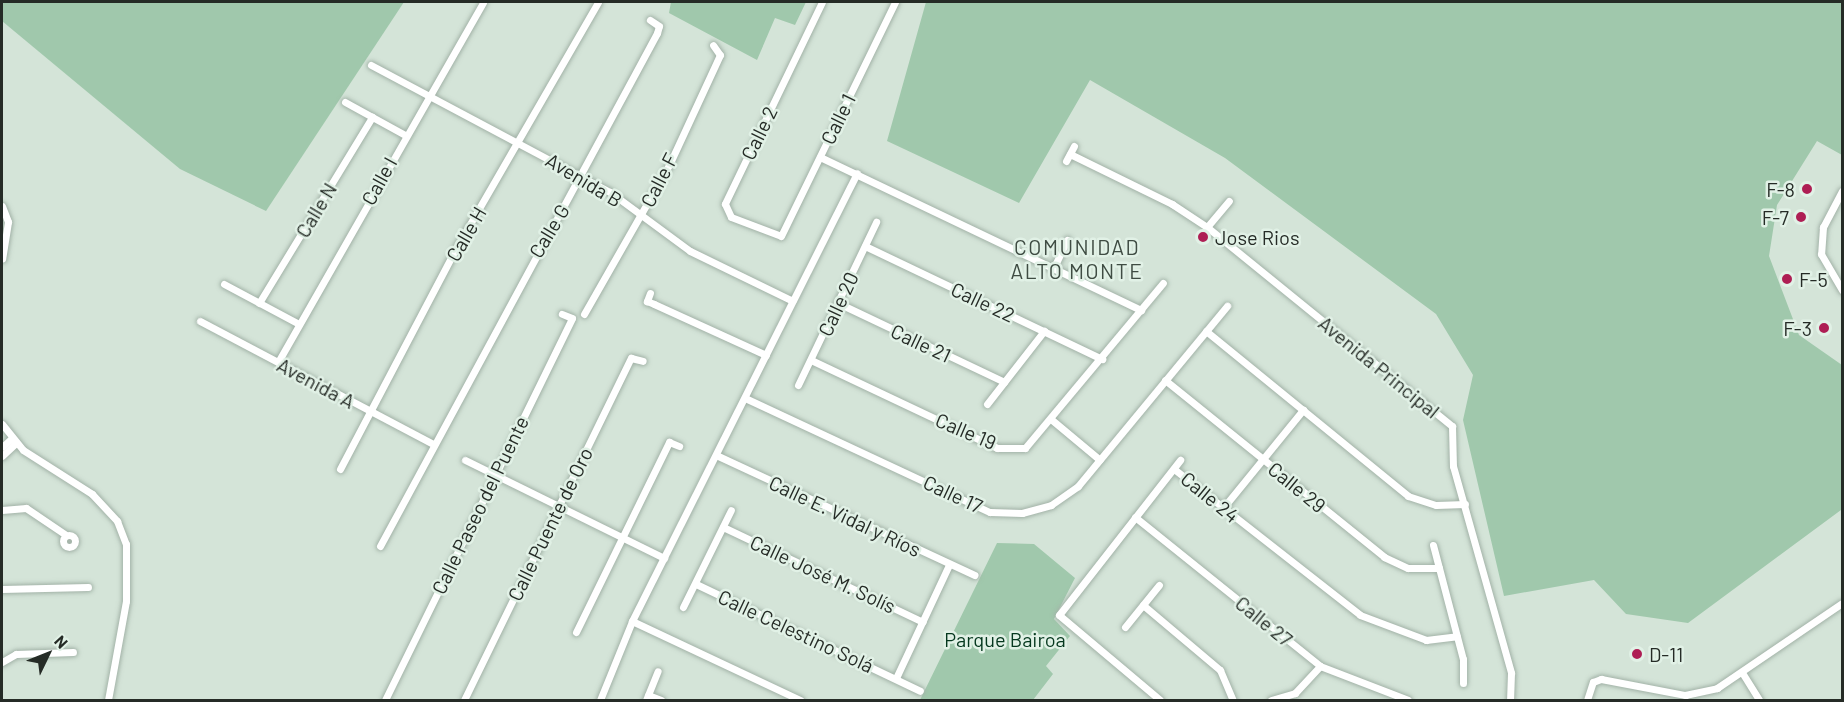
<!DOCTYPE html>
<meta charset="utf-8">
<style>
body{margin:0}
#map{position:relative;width:1844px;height:702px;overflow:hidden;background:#d4e4d8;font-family:Barlow,sans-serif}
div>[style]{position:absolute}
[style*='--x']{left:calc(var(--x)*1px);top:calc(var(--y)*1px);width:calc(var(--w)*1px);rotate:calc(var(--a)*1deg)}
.green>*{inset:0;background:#a0c8ac}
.roads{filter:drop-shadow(0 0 2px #a2b2a7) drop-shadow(0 0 2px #a2b2a7)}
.minor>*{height:7px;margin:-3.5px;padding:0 3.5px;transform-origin:3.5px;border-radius:3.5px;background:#fff}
.minor>.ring{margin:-3.5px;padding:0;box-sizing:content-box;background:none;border:7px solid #fff;border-radius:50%}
.dots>*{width:16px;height:16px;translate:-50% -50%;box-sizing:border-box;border:3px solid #e1f1e6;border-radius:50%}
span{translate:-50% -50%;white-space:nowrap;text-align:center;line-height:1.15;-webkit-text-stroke:5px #e1f1e6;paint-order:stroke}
.street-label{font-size:20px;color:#252b26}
.poi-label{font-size:20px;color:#252b26}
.right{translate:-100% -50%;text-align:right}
.left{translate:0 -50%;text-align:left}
.park-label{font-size:20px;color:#05381e}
.neighbourhood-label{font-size:21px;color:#3f4c43;letter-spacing:1.5px}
.frame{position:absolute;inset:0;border:3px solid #252b26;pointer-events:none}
.north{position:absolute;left:18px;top:624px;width:60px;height:60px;-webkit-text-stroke:4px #e1f1e6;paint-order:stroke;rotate:47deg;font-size:16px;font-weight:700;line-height:24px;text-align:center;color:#252b26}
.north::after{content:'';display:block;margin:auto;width:21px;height:27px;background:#252b26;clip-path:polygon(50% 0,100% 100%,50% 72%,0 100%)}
</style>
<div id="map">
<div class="green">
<i style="clip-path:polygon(2px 2px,404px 2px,266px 211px,180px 169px,2px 21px)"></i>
<i style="clip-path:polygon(671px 2px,806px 2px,795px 25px,775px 18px,757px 60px,669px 13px)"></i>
<i style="clip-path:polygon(926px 2px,1842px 2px,1842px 155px,1817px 141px,1777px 205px,1769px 256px,1799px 335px,1842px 365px,1841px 510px,1688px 623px,1626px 614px,1594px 580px,1504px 596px,1463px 420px,1473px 375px,1436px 314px,1225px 158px,1090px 80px,1019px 203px,887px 141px)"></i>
<i style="clip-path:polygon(997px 543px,1034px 544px,1075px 578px,1054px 619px,1070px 636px,1046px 666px,1053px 674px,1033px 700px,920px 700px)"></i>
</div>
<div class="roads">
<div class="minor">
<i style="--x:822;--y:2;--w:224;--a:115.7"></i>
<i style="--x:725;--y:204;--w:14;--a:65"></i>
<i style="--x:731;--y:217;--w:53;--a:20.8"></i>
<i style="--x:781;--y:236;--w:260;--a:-64"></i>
<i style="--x:371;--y:65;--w:271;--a:28"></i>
<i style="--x:610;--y:192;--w:99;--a:36.4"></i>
<i style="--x:690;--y:251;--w:114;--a:25.9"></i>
<i style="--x:345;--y:102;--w:68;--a:28.8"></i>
<i style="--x:1070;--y:154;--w:114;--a:26.1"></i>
<i style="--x:1172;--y:204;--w:42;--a:33.3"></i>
<i style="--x:1207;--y:227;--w:316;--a:39.1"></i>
<i style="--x:1452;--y:426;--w:40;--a:88.6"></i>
<i style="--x:1453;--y:466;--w:215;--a:74.3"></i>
<i style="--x:1511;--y:673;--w:27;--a:92"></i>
<i style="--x:820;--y:157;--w:356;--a:25.5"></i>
<i style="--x:1066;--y:161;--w:17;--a:-62"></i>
<i style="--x:1842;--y:191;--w:41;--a:117.8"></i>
<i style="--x:1823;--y:227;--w:27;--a:94"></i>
<i style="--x:1821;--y:254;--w:42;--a:59.7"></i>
<i style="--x:2;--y:206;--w:17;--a:69"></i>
<i style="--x:8;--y:222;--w:37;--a:99"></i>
<i style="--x:1207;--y:227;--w:34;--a:-50"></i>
<i style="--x:865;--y:246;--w:263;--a:25.5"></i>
<i style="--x:1055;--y:265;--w:28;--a:-64"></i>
<i style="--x:224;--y:284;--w:85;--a:28.1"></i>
<i style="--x:650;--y:293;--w:9;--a:111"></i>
<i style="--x:647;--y:301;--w:8;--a:23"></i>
<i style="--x:654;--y:304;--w:123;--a:24.5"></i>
<i style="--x:259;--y:303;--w:218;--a:-58.7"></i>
<i style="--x:838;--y:303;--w:184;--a:25.4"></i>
<i style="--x:584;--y:314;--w:174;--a:-60.3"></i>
<i style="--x:670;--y:163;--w:119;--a:-65.2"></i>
<i style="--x:720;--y:55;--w:12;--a:-125"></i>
<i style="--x:200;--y:321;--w:263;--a:27.8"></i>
<i style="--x:1206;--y:331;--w:261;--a:39.2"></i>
<i style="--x:1408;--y:496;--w:29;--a:18"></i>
<i style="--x:1436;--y:505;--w:29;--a:-2"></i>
<i style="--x:811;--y:360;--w:206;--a:25.3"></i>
<i style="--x:997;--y:448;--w:28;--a:0"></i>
<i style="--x:1025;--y:448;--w:215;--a:-50.1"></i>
<i style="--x:278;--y:362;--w:414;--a:-60.3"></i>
<i style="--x:1165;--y:380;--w:282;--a:38.9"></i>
<i style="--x:1384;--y:557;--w:26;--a:25"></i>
<i style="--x:1408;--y:568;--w:31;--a:0"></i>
<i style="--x:798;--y:385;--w:181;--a:-64.4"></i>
<i style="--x:745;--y:398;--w:270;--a:25"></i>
<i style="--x:990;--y:512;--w:32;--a:2"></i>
<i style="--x:1022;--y:513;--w:30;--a:-15"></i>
<i style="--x:1051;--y:505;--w:33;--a:-35"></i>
<i style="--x:1078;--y:486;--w:234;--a:-50.4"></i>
<i style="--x:987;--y:404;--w:93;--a:-52"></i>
<i style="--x:1052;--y:420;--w:62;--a:39.8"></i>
<i style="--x:2;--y:424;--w:33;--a:51"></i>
<i style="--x:23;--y:450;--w:82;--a:32.5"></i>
<i style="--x:92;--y:494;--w:37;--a:47"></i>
<i style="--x:117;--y:521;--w:25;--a:69"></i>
<i style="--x:126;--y:544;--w:57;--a:90"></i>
<i style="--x:126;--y:601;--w:101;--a:100.3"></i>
<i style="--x:2;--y:447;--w:13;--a:-42"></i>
<i style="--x:716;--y:455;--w:285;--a:24.9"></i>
<i style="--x:2;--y:456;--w:19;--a:-43"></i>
<i style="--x:465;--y:460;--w:222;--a:26.2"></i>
<i style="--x:340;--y:469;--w:247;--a:-62.3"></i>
<i style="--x:455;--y:250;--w:286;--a:-60"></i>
<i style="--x:1174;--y:469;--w:236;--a:38.1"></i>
<i style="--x:1360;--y:615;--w:71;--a:20.7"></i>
<i style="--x:1426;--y:640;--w:31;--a:-7"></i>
<i style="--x:1223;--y:508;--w:127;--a:-50.8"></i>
<i style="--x:2;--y:510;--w:24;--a:-5"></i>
<i style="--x:26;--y:508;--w:48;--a:34"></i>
<i style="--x:1135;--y:517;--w:238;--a:38.8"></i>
<i style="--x:1320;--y:666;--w:94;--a:21.1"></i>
<i style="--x:723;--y:527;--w:221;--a:25.4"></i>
<i class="ring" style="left:63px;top:535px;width:5px;height:5px"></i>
<i style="--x:1433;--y:545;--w:118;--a:75.3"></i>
<i style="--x:1463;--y:659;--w:24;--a:90"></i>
<i style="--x:380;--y:546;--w:583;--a:-61.63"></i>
<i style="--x:657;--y:33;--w:7;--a:-74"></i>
<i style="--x:659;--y:26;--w:11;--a:-146"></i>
<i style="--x:696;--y:584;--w:248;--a:25.5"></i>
<i style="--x:2;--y:589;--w:86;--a:-1.3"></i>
<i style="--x:1143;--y:605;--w:101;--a:40.2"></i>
<i style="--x:1220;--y:670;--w:33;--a:67"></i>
<i style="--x:683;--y:607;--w:108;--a:-63.7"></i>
<i style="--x:632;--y:621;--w:186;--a:25.2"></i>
<i style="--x:1125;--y:627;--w:54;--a:-51"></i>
<i style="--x:576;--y:632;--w:212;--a:-63.9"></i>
<i style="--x:669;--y:442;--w:11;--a:22"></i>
<i style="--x:2;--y:662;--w:16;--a:-30"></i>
<i style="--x:16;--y:654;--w:57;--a:-2"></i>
<i style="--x:1743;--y:674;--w:31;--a:58"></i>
<i style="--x:896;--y:678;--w:125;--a:-64.9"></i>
<i style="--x:648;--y:695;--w:14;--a:21"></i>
<i style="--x:385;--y:700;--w:425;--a:-63.9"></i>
<i style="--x:572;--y:318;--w:11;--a:-158"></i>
<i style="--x:464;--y:700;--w:381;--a:-64"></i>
<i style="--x:631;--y:358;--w:12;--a:14"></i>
<i style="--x:600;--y:700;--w:85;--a:-67.9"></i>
<i style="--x:632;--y:621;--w:501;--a:-63.33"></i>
<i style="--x:646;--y:700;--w:31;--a:-68"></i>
<i style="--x:1160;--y:700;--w:132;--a:-139.9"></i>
<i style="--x:1059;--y:615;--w:197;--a:-52"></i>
<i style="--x:1271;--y:700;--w:25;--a:-16"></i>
<i style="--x:1295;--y:693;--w:37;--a:-47"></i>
<i style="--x:1587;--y:700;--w:19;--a:-72"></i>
<i style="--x:1593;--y:682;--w:9;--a:-21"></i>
<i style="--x:1601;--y:679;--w:86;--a:10.8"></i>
<i style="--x:1685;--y:695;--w:33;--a:-12"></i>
<i style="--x:1717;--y:688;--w:151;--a:-34.2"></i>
</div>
</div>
<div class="dots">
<i style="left:1807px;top:189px;background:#ae1e54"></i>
<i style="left:1801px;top:217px;background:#ae1e54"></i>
<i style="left:1203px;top:237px;background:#ae1e54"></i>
<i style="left:1787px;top:279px;background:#ae1e54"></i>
<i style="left:1824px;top:328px;background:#ae1e54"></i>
<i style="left:1637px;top:654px;background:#ae1e54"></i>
</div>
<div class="street-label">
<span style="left:838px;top:119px;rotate:-64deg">Calle 1</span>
<span style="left:759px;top:133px;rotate:-64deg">Calle 2</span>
<span style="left:584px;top:180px;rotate:31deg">Avenida B</span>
<span style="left:659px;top:180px;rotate:-63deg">Calle F</span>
<span style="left:379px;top:181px;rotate:-61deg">Calle I</span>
<span style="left:316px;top:210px;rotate:-59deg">Calle N</span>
<span style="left:549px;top:231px;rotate:-59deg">Calle G</span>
<span style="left:466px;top:234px;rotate:-60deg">Calle H</span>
<span style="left:983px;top:302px;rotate:25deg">Calle 22</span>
<span style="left:838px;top:304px;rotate:-65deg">Calle 20</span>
<span style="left:921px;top:343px;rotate:25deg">Calle 21</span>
<span style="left:1379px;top:367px;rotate:39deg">Avenida Principal</span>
<span style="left:316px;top:383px;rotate:28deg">Avenida A</span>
<span style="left:966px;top:431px;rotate:23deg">Calle 19</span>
<span style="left:1297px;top:487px;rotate:39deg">Calle 29</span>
<span style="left:953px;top:494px;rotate:25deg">Calle 17</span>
<span style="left:1210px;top:497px;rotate:39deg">Calle 24</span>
<span style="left:480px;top:505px;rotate:-64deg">Calle Paseo del Puente</span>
<span style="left:845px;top:516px;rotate:25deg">Calle E. Vidal y Ríos</span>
<span style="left:550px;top:524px;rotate:-64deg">Calle Puente de Oro</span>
<span style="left:823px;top:574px;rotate:25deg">Calle José M. Solís</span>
<span style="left:1264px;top:621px;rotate:39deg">Calle 27</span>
<span style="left:796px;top:631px;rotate:25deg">Calle Celestino Solá</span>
</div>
<div class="poi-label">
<span class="right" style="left:1795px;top:189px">F-8</span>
<span class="right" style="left:1789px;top:217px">F-7</span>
<span class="left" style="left:1215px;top:237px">Jose Rios</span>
<span class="left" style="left:1799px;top:279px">F-5</span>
<span class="right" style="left:1812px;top:328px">F-3</span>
<span class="left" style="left:1649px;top:654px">D-11</span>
</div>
<div class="park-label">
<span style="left:1005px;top:639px">Parque Bairoa</span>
</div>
<div class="neighbourhood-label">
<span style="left:1077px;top:259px">COMUNIDAD<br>ALTO MONTE</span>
</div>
<div class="frame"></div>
<div class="north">N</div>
</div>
